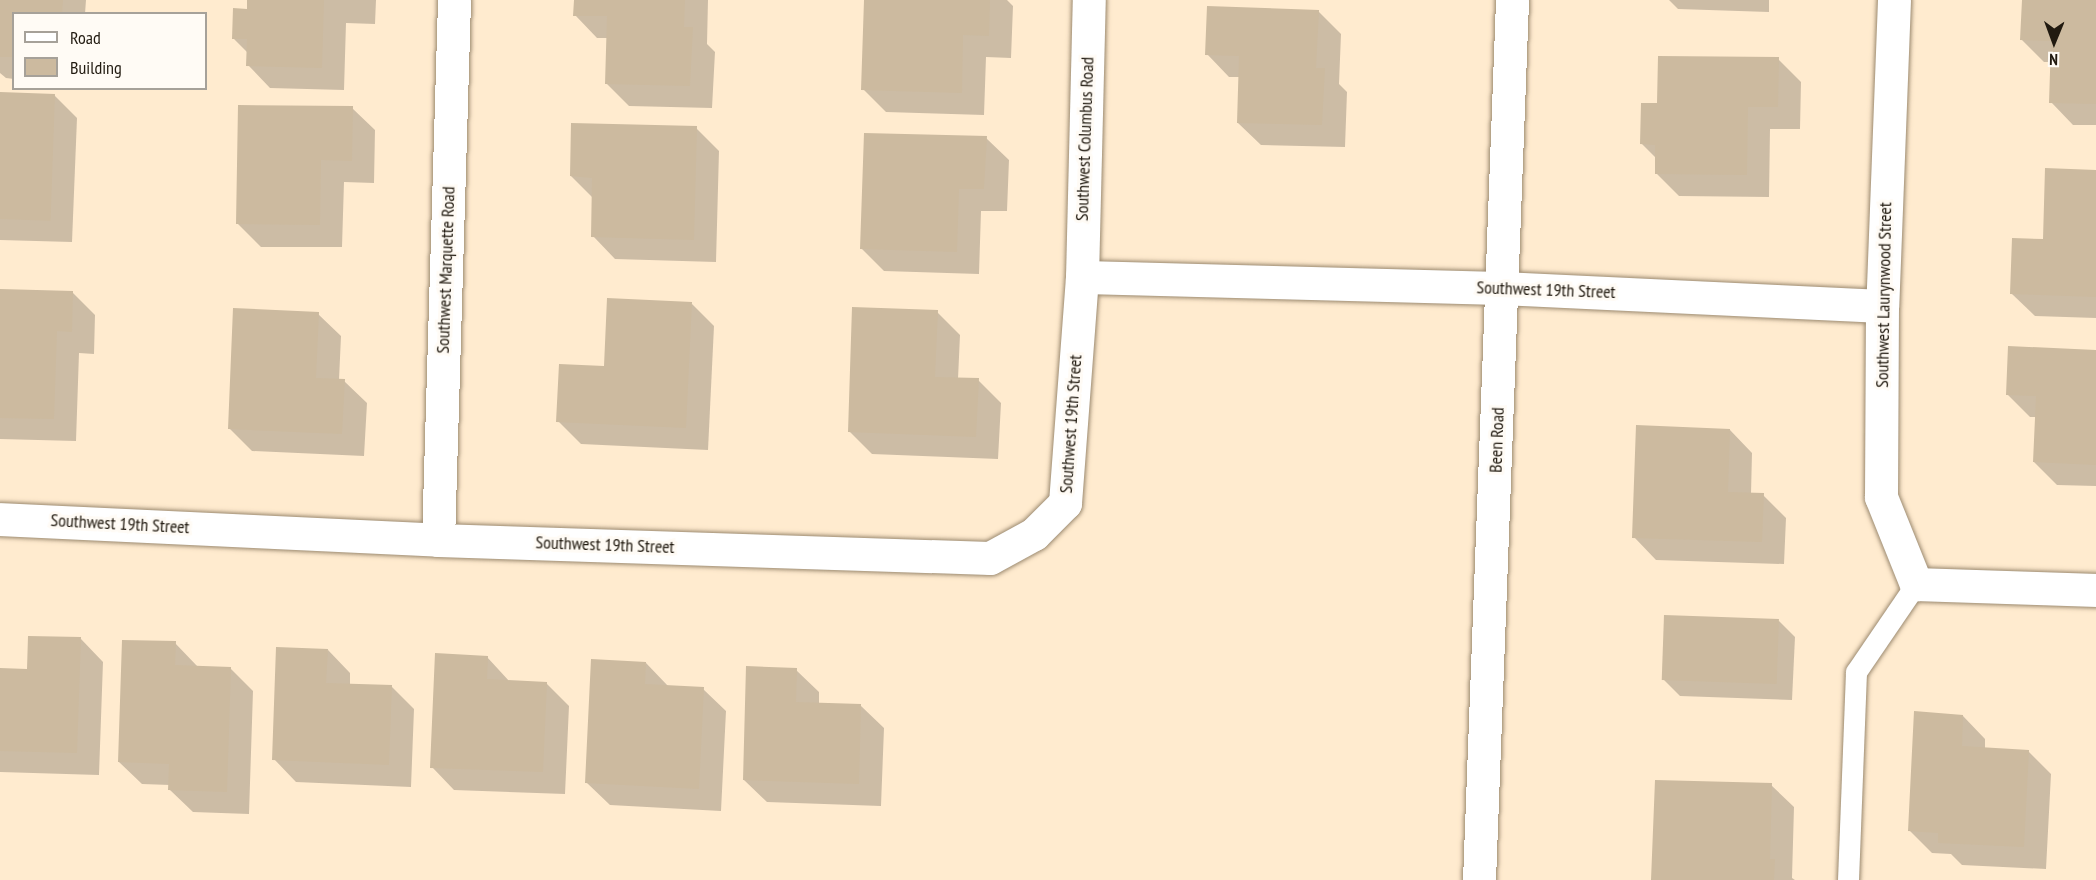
<!DOCTYPE html>
<style>
body{margin:0}
#map{position:relative;width:2096px;height:880px;overflow:hidden;background:#ffebcf;font-family:"PT Sans Narrow",sans-serif}
div>[style]{position:absolute}
[style*='--x']{left:calc(var(--x)*1px);top:calc(var(--y)*1px);width:calc(var(--w)*1px);rotate:calc(var(--a)*1deg)}
.shadow>*{inset:0;background:#0003}
.building>*{inset:0;background:#ccba9f;transform-origin:0 0}
.roads{filter:drop-shadow(0 0 2px #9c8a70) drop-shadow(0 0 2px #9c8a70)}
.lane>*{height:21px;margin:-10.5px;padding:0 10.5px;transform-origin:10.5px;border-radius:10.5px;background:#fff}
.street>*{height:33px;margin:-16.5px;padding:0 16.5px;transform-origin:16.5px;border-radius:16.5px;background:#fff}
.secondary>*{height:33px;margin:-16.5px;padding:0 16.5px;transform-origin:16.5px;border-radius:16.5px;background:#fff}
span{translate:-50% -50%;white-space:nowrap;text-align:center;line-height:1.15;-webkit-text-stroke:6px #fffbf5;paint-order:stroke}
.street-label{font-size:18px;color:#211a10}
.legend{position:absolute;left:12px;top:12px;width:195px;height:78px;box-sizing:border-box;background:#fffbf5;border:2px solid #a6a199;margin:0;padding:8px 10px;list-style:none;font-size:18px;color:#211a10}
.legend li{display:flex;align-items:center;gap:12px;height:30px}
.legend b{width:30px;border:2px solid #a6a199}
.north{position:absolute;left:2024px;top:12px;width:60px;height:60px;-webkit-text-stroke:4px #fffbf5;paint-order:stroke;rotate:181deg;font-size:16px;font-weight:700;line-height:24px;text-align:center;color:#211a10}
.north::after{content:'';display:block;margin:auto;width:21px;height:27px;background:#211a10;clip-path:polygon(50% 0,100% 100%,50% 72%,0 100%)}
</style>
<div id="map">
<div class="shadow">
<i style="clip-path:polygon(0 0,86px 0,85px 14px,14px 14px,14px 79px,6px 78px,0 73px)"></i>
<i style="clip-path:polygon(248px 0,376px 0,375px 24px,346px 23px,344px 90px,270px 88px,248px 65px,248px 53px,234px 39px,248px 10px)"></i>
<i style="clip-path:polygon(575px 0,708px 0,707px 44px,715px 52px,712px 108px,629px 106px,606px 83px,608px 38px,597px 38px,575px 15px)"></i>
<i style="clip-path:polygon(865px 0,1007px 0,1013px 6px,1011px 58px,986px 57px,984px 115px,886px 112px,863px 89px)"></i>
<i style="clip-path:polygon(1669px 0,1769px 0,1769px 12px,1678px 9px)"></i>
<i style="clip-path:polygon(2023px 0,2096px 0,2096px 125px,2073px 125px,2051px 102px,2052px 62px,2044px 62px,2022px 40px)"></i>
<i style="clip-path:polygon(1318px 11px,1341px 34px,1339px 84px,1347px 92px,1345px 147px,1261px 145px,1238px 123px,1240px 77px,1229px 77px,1207px 54px)"></i>
<i style="clip-path:polygon(1778px 59px,1801px 82px,1800px 129px,1770px 129px,1769px 197px,1679px 196px,1656px 173px,1656px 158px,1642px 144px,1659px 104px)"></i>
<i style="clip-path:polygon(0 93px,54px 95px,77px 118px,72px 242px,0 240px)"></i>
<i style="clip-path:polygon(352px 108px,375px 130px,374px 183px,344px 182px,342px 247px,261px 247px,238px 224px)"></i>
<i style="clip-path:polygon(696px 128px,719px 151px,716px 262px,615px 259px,593px 236px,593px 198px,571px 176px)"></i>
<i style="clip-path:polygon(986px 138px,1009px 160px,1007px 211px,981px 211px,979px 274px,884px 271px,861px 248px)"></i>
<i style="clip-path:polygon(2096px 172px,2096px 318px,2035px 316px,2012px 294px,2044px 241px)"></i>
<i style="clip-path:polygon(0 290px,72px 292px,95px 315px,94px 354px,79px 353px,76px 441px,0 439px)"></i>
<i style="clip-path:polygon(692px 304px,714px 326px,708px 450px,581px 444px,558px 421px,606px 368px)"></i>
<i style="clip-path:polygon(937px 312px,960px 335px,958px 379px,978px 380px,1001px 403px,998px 459px,872px 454px,849px 431px)"></i>
<i style="clip-path:polygon(318px 314px,341px 336px,339px 380px,344px 381px,367px 403px,364px 456px,252px 451px,229px 428px)"></i>
<i style="clip-path:polygon(2096px 352px,2096px 486px,2057px 485px,2034px 462px,2036px 417px,2030px 417px,2007px 394px)"></i>
<i style="clip-path:polygon(1730px 430px,1752px 453px,1751px 494px,1763px 495px,1786px 518px,1784px 564px,1656px 560px,1634px 537px)"></i>
<i style="clip-path:polygon(1779px 621px,1795px 637px,1792px 700px,1680px 696px,1663px 679px)"></i>
<i style="clip-path:polygon(81px 639px,103px 662px,99px 775px,0 772px,0 670px,28px 670px)"></i>
<i style="clip-path:polygon(175px 643px,198px 667px,230px 668px,253px 691px,249px 814px,193px 812px,170px 790px,170px 785px,142px 784px,119px 762px)"></i>
<i style="clip-path:polygon(328px 650px,350px 673px,350px 685px,391px 686px,414px 709px,411px 787px,296px 782px,274px 759px)"></i>
<i style="clip-path:polygon(487px 657px,510px 682px,546px 683px,569px 706px,565px 794px,454px 790px,432px 767px)"></i>
<i style="clip-path:polygon(646px 663px,668px 686px,703px 689px,726px 711px,721px 811px,610px 805px,587px 783px)"></i>
<i style="clip-path:polygon(796px 670px,819px 692px,819px 704px,861px 706px,884px 728px,881px 806px,767px 802px,744px 780px)"></i>
<i style="clip-path:polygon(1963px 716px,1985px 739px,1985px 749px,2028px 751px,2051px 774px,2046px 869px,1962px 865px,1951px 854px,1932px 853px,1909px 830px)"></i>
<i style="clip-path:polygon(1771px 785px,1794px 807px,1792px 878px,1795px 880px,1653px 880px)"></i>
</div>
<div class="building">
<i style="clip-path:polygon(0 0,63px 0,62px 14px,14px 14px,14px 57px,0 57px)"></i>
<i style="clip-path:polygon(247px 0,324px 0,322px 68px,246px 66px,247px 39px,232px 39px,233px 8px,247px 9px)"></i>
<i style="clip-path:polygon(574px 0,685px 0,684px 27px,693px 27px,690px 86px,605px 84px,607px 16px,573px 16px)"></i>
<i style="clip-path:polygon(864px 0,990px 0,989px 36px,963px 35px,962px 93px,861px 90px)"></i>
<i style="clip-path:polygon(2022px 0,2096px 0,2096px 104px,2049px 103px,2051px 41px,2020px 40px)"></i>
<i style="clip-path:polygon(1207px 6px,1319px 10px,1316px 68px,1325px 68px,1322px 125px,1237px 123px,1239px 56px,1205px 55px)"></i>
<i style="clip-path:polygon(1658px 56px,1779px 57px,1778px 107px,1748px 107px,1747px 175px,1655px 174px,1655px 145px,1640px 144px,1641px 103px,1657px 103px)"></i>
<i style="left:0;top:92px;width:55px;height:127px;rotate:2deg"></i>
<i style="clip-path:polygon(238px 105px,353px 106px,352px 161px,321px 160px,320px 225px,236px 224px)"></i>
<i style="clip-path:polygon(571px 123px,697px 126px,694px 240px,591px 237px,592px 178px,570px 176px)"></i>
<i style="clip-path:polygon(864px 133px,987px 136px,984px 189px,959px 189px,957px 252px,860px 249px)"></i>
<i style="clip-path:polygon(2045px 168px,2096px 170px,2096px 297px,2010px 294px,2012px 238px,2043px 239px)"></i>
<i style="clip-path:polygon(0 289px,73px 291px,72px 332px,57px 331px,54px 419px,0 418px)"></i>
<i style="clip-path:polygon(607px 298px,692px 302px,686px 428px,556px 422px,559px 364px,604px 366px)"></i>
<i style="clip-path:polygon(852px 307px,938px 310px,935px 377px,979px 378px,976px 437px,848px 432px)"></i>
<i style="clip-path:polygon(233px 308px,319px 312px,316px 378px,345px 379px,342px 434px,228px 429px)"></i>
<i style="clip-path:polygon(2008px 346px,2096px 350px,2096px 465px,2033px 462px,2036px 396px,2006px 395px)"></i>
<i style="clip-path:polygon(1636px 425px,1730px 429px,1728px 492px,1764px 493px,1762px 542px,1632px 538px)"></i>
<i style="left:1664px;top:615px;width:115px;height:65px;rotate:2deg"></i>
<i style="clip-path:polygon(28px 636px,81px 637px,77px 753px,0 751px,0 668px,27px 669px)"></i>
<i style="clip-path:polygon(122px 640px,176px 641px,175px 665px,231px 667px,227px 792px,168px 790px,169px 764px,118px 762px)"></i>
<i style="clip-path:polygon(276px 647px,328px 649px,326px 683px,392px 685px,389px 765px,272px 760px)"></i>
<i style="clip-path:polygon(435px 653px,488px 656px,487px 679px,547px 682px,543px 772px,430px 768px)"></i>
<i style="clip-path:polygon(591px 659px,646px 662px,645px 684px,704px 687px,699px 789px,585px 783px)"></i>
<i style="clip-path:polygon(746px 666px,797px 668px,796px 702px,861px 704px,859px 784px,743px 780px)"></i>
<i style="clip-path:polygon(1914px 711px,1963px 715px,1962px 746px,2029px 750px,2024px 847px,1938px 843px,1938px 833px,1908px 831px)"></i>
<i style="clip-path:polygon(1655px 780px,1772px 783px,1770px 859px,1775px 859px,1774px 880px,1651px 880px)"></i>
</div>
<div class="roads">
<div class="lane">
<i style="--x:1848;--y:880;--w:208;--a:-87.8"></i>
<i style="--x:1856;--y:672;--w:107;--a:-55.7"></i>
</div>
<div class="street">
<i style="--x:1894;--y:0;--w:306;--a:92.2"></i>
<i style="--x:1882;--y:306;--w:191;--a:90.3"></i>
<i style="--x:1881;--y:497;--w:94;--a:68.1"></i>
<i style="--x:1916;--y:584;--w:180;--a:1.9"></i>
<i style="--x:1082;--y:277;--w:420;--a:1.5"></i>
<i style="--x:1502;--y:288;--w:380;--a:2.7"></i>
<i style="--x:0;--y:519;--w:439;--a:2.7"></i>
<i style="--x:438;--y:540;--w:552;--a:1.87"></i>
<i style="--x:990;--y:558;--w:50;--a:-28.6"></i>
<i style="--x:1034;--y:534;--w:44;--a:-45"></i>
<i style="--x:1065;--y:503;--w:227;--a:-85.7"></i>
<i style="--x:1082;--y:277;--w:277;--a:-88.6"></i>
<i style="--x:438;--y:540;--w:540;--a:-88.3"></i>
</div>
<div class="secondary">
<i style="--x:1479;--y:880;--w:881;--a:-87.85"></i>
</div>
</div>
<div class="street-label">
<span style="left:1085px;top:139px;rotate:-88deg">Southwest Columbus Road</span>
<span style="left:446px;top:270px;rotate:-88deg">Southwest Marquette Road</span>
<span style="left:1546px;top:290px;rotate:2deg">Southwest 19th Street</span>
<span style="left:1884px;top:295px;rotate:-89deg">Southwest Laurynwood Street</span>
<span style="left:1071px;top:424px;rotate:-86deg">Southwest 19th Street</span>
<span style="left:1497px;top:440px;rotate:-88deg">Been Road</span>
<span style="left:120px;top:524px;rotate:3deg">Southwest 19th Street</span>
<span style="left:605px;top:545px;rotate:2deg">Southwest 19th Street</span>
</div>
<ul class="legend">
<li><b style="height:8px;background:#fff"></b>Road</li>
<li><b style="height:16px;background:#ccba9f"></b>Building</li>
</ul>
<div class="north">N</div>
</div>
